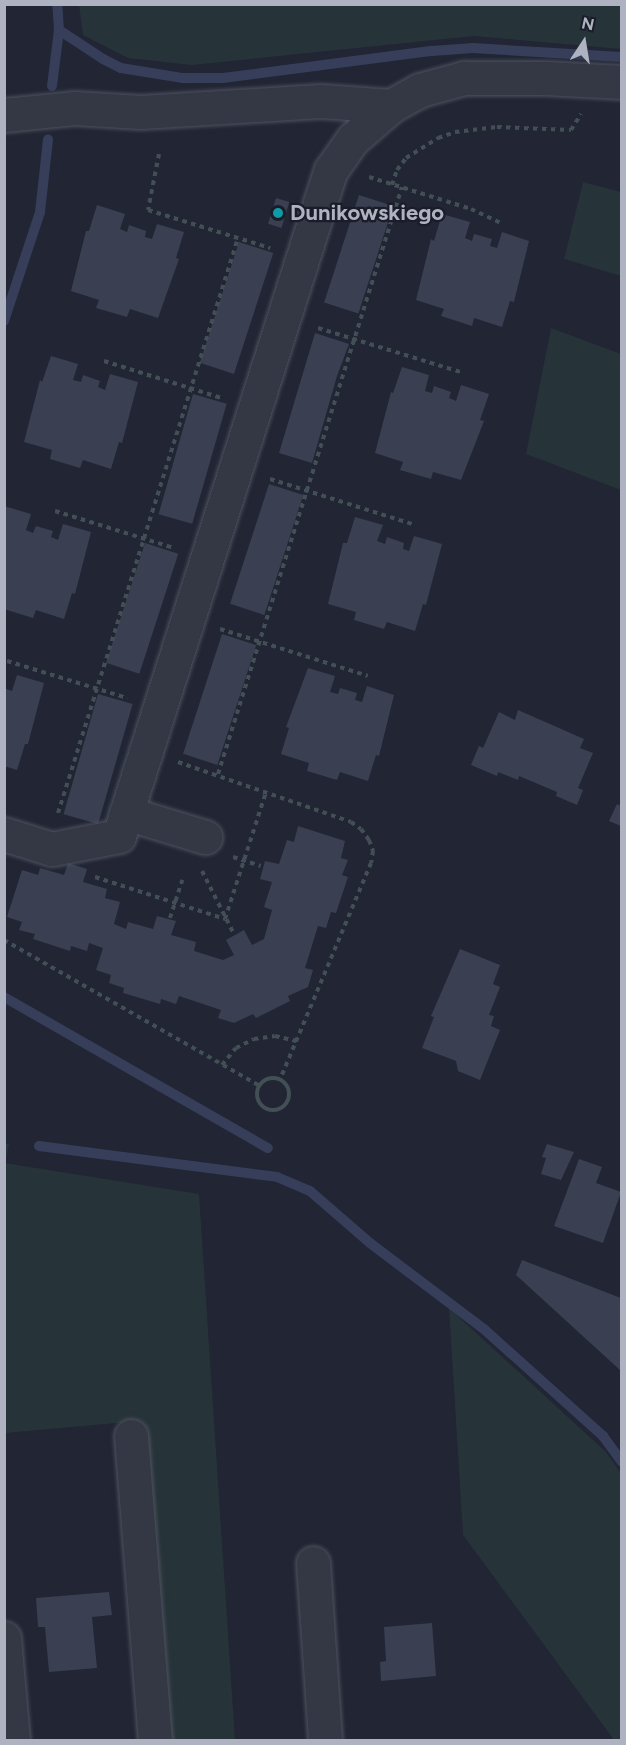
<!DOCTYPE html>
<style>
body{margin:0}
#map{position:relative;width:626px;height:1745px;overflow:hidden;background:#212534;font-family:Figtree,sans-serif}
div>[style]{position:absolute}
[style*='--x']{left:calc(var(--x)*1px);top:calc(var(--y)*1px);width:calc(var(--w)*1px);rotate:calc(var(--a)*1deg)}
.green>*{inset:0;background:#263338}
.stream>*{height:10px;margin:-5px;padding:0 5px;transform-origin:5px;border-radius:5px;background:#363e5a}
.building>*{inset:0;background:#3a4051;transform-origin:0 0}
.path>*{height:4px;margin-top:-2px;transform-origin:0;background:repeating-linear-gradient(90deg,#424f54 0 4.5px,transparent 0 9px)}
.path>.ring{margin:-2px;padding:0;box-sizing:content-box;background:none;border:4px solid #424f54;border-radius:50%}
.roads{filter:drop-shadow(0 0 2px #4e525f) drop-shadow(0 0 2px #4e525f)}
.minor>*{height:33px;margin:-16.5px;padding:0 16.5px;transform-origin:16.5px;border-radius:16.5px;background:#343844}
.dots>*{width:16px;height:16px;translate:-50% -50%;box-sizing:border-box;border:3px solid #1a1d29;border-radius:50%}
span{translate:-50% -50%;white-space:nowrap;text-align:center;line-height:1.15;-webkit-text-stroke:4.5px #1a1d29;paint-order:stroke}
.poi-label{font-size:22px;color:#aeb2c1;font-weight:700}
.left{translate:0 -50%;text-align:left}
.frame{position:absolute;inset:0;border:6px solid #aeb2c1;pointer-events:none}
.north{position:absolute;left:554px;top:12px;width:60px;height:60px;-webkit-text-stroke:4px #1a1d29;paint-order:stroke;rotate:12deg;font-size:16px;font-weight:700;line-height:24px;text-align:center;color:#aeb2c1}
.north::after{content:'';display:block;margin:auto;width:21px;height:27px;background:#aeb2c1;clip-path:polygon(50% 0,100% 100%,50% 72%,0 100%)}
</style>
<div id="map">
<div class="green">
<i style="clip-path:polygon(79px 5px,621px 5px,621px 49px,474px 36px,192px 65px,128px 58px,83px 35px)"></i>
<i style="clip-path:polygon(583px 182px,621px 192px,621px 276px,564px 259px)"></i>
<i style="clip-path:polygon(551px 328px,621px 354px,621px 490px,526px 454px)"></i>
<i style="clip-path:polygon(4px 1144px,9px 1144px,5px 1163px,199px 1194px,235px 1740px,162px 1740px,138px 1421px,5px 1433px)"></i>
<i style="clip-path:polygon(449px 1308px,606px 1452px,621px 1473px,621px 1740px,614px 1740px,463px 1535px)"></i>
</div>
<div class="stream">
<i style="--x:59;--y:30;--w:53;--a:33.4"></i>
<i style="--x:103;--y:59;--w:20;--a:27"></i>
<i style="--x:121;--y:68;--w:63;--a:9.2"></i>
<i style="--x:183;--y:78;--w:40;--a:0"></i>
<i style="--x:223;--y:78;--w:211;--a:-7.4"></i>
<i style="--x:432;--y:51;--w:41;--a:-4.2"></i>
<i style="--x:473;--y:48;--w:149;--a:3.5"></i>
<i style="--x:52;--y:86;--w:56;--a:-82.9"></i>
<i style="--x:59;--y:30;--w:26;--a:-94"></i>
<i style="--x:4;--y:321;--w:115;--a:-71.7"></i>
<i style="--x:40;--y:212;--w:73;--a:-83.7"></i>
<i style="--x:4;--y:997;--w:304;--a:29.8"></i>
<i style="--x:39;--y:1146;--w:240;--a:7.4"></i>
<i style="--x:277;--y:1177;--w:36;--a:23"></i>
<i style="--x:310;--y:1191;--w:79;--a:40.9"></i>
<i style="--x:370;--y:1243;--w:144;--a:37.1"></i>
<i style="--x:485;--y:1330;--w:159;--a:41.9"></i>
<i style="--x:603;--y:1436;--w:32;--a:54"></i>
</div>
<div class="building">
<i style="left:359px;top:195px;width:36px;height:113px;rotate:18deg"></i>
<i style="left:276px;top:198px;width:14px;height:27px;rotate:17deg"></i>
<i style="clip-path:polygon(97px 205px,125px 214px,120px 229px,127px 232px,129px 225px,146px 231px,145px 237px,152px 239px,157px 224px,184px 232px,176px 258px,179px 259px,158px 318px,130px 309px,127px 317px,96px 308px,99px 300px,71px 291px,86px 231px,89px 231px)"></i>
<i style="clip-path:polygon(442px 214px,470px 222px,465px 238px,472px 241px,474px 234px,492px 239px,490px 246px,497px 248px,502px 232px,529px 241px,514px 302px,510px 301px,502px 327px,474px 318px,472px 326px,441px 316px,444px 309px,416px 300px,431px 239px,434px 241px)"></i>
<i style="left:239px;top:242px;width:36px;height:127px;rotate:18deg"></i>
<i style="clip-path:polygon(315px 333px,349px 344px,337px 376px,312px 463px,279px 453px)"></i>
<i style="clip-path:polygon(51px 356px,78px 364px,73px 380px,81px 382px,83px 375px,100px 381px,98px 387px,105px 390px,110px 374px,138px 382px,122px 443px,119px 442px,111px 469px,83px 460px,80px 468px,50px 459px,52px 450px,24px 442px,40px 380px,42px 382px)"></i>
<i style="clip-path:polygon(402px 367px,429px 375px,425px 391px,432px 393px,434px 386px,451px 392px,449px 398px,456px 401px,461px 385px,489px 394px,480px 420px,484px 421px,461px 480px,433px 472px,431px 479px,400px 470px,403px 462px,375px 453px,391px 392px,393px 393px)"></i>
<i style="left:193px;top:394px;width:35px;height:125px;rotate:16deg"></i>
<i style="left:269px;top:484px;width:36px;height:126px;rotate:18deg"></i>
<i style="clip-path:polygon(4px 506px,31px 514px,26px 530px,33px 533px,36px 526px,53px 531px,51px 537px,58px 540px,63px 524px,91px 532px,75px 594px,72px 593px,64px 619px,36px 610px,33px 618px,4px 609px)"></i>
<i style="clip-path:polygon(355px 517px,383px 525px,377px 541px,385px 544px,387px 537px,404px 543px,403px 549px,409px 551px,414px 536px,442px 544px,426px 605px,423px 604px,415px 631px,387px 622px,384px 629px,354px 620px,356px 612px,328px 604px,343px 543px,347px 543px)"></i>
<i style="left:145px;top:543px;width:35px;height:126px;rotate:18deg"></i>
<i style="left:222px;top:634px;width:36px;height:126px;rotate:18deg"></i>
<i style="clip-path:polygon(308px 668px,335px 676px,330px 692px,338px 694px,340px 688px,357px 693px,355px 700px,362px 702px,367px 686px,394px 695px,379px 756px,376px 755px,368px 781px,340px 772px,337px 780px,307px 771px,309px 763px,281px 754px,289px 728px,286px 727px)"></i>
<i style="clip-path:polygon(17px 675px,44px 683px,28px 744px,25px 744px,17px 770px,4px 766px,4px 688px,12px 691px)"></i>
<i style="left:98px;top:694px;width:36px;height:125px;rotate:16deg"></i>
<i style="clip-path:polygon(518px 710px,584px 739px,580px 748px,593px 753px,578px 788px,583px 790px,577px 805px,556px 796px,557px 792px,519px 776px,518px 780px,498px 772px,497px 776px,471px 765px,479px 746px,483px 748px,499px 712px,515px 720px)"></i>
<i style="clip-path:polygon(617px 804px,621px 806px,621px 826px,609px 821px)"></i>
<i style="clip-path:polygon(298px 826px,345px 841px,341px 858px,348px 860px,342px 875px,348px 877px,336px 913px,331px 912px,326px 928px,318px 926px,305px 968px,313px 970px,308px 987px,288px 996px,290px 1001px,256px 1018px,253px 1014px,234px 1023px,218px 1018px,221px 1010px,179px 996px,176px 1004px,161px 999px,160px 1004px,123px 993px,124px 988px,109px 983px,111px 975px,96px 970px,103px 948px,89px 943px,87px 951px,71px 946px,70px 951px,33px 939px,35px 934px,19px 930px,22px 922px,7px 917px,22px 870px,38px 875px,40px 868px,64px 875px,68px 863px,87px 869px,83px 882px,107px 889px,105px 898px,120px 902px,114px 924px,126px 929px,128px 922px,153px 929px,157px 916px,176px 921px,171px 935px,196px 942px,194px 951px,223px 960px,234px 955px,226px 940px,244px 930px,252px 945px,264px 939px,272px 910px,264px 907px,272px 882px,260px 879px,265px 861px,279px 864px,287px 840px,294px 842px)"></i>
<i style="clip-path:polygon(460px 949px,500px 965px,493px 984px,500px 987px,489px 1015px,494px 1016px,491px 1026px,500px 1030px,480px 1080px,458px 1071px,456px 1061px,422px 1048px,434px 1017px,431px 1016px)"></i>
<i style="clip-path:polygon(547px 1144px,574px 1152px,561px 1180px,541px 1174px,546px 1158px,542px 1157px)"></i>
<i style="clip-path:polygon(579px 1159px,602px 1167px,596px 1183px,621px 1192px,603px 1243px,554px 1226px)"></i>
<i style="clip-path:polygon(522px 1260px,621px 1298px,621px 1371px,516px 1275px)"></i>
<i style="clip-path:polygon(109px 1592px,112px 1615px,92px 1617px,97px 1668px,49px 1672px,45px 1627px,38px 1627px,36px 1598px)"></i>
<i style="clip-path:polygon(432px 1623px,436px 1676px,381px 1681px,380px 1662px,386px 1661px,384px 1627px)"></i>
</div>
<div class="path">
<i style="--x:159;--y:154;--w:57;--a:101.1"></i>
<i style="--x:148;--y:210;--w:128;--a:17.3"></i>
<i style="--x:369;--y:177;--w:107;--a:17.4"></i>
<i style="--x:471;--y:209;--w:33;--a:25"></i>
<i style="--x:392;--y:185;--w:16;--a:-72"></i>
<i style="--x:397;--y:170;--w:15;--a:-53"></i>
<i style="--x:406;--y:158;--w:38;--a:-32"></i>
<i style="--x:438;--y:138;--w:18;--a:-19"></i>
<i style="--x:455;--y:132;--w:42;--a:-6.8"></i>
<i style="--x:497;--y:127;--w:74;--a:2.3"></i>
<i style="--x:571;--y:130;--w:19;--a:-58"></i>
<i style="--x:318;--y:328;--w:152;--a:17.2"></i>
<i style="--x:104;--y:361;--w:123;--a:17.5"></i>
<i style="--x:270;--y:479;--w:152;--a:17.6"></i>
<i style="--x:55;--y:511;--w:125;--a:17.3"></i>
<i style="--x:220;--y:629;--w:155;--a:17.6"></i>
<i style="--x:7;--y:661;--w:126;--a:17.1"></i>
<i style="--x:178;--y:762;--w:183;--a:19.1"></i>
<i style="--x:351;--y:822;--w:12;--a:35"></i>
<i style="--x:361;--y:829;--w:14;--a:54"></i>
<i style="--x:369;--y:840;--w:12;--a:70"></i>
<i style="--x:373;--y:851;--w:12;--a:99"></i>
<i style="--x:371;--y:863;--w:235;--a:112.8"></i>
<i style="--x:218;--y:774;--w:615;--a:-72.6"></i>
<i style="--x:58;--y:813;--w:603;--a:-72.62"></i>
<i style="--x:233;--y:857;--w:29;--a:18"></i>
<i style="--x:202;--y:871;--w:71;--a:63.1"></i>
<i style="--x:95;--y:877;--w:137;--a:17.9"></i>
<i style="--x:225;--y:919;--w:133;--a:-72.1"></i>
<i style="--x:170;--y:918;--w:40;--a:-72"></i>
<i style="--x:4;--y:940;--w:295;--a:29.7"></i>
<i style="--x:222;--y:1065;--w:22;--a:-51"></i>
<i style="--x:236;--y:1048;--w:20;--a:-27"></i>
<i style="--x:254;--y:1039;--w:21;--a:-8"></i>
<i style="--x:275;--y:1036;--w:22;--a:13"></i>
<i class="ring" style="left:257px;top:1078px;width:28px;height:28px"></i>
</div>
<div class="roads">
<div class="minor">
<i style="--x:4;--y:115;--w:70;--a:-5.7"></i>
<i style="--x:74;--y:108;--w:67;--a:3.4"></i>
<i style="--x:141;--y:112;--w:180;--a:-3.5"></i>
<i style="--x:321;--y:101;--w:70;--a:4.1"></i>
<i style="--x:126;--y:813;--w:83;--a:16.9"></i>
<i style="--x:4;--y:834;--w:50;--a:17.4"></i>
<i style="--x:52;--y:849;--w:68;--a:-11"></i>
<i style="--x:119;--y:836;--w:664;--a:-72.38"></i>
<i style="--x:320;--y:203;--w:35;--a:-72"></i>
<i style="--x:331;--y:170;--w:38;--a:-55"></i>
<i style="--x:353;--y:139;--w:50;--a:-41"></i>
<i style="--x:391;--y:106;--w:33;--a:-29"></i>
<i style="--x:420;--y:90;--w:46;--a:-15.3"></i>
<i style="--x:464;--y:78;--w:82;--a:0"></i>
<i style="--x:546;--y:78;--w:76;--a:3"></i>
<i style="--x:131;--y:1436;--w:305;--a:85.5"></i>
<i style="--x:313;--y:1563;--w:177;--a:86.1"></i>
<i style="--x:4;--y:1638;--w:102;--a:85"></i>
</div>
</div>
<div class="dots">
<i style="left:278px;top:213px;background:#0f9aa8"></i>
</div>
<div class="poi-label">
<span class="left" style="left:290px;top:213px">Dunikowskiego</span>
</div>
<div class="frame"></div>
<div class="north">N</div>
</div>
